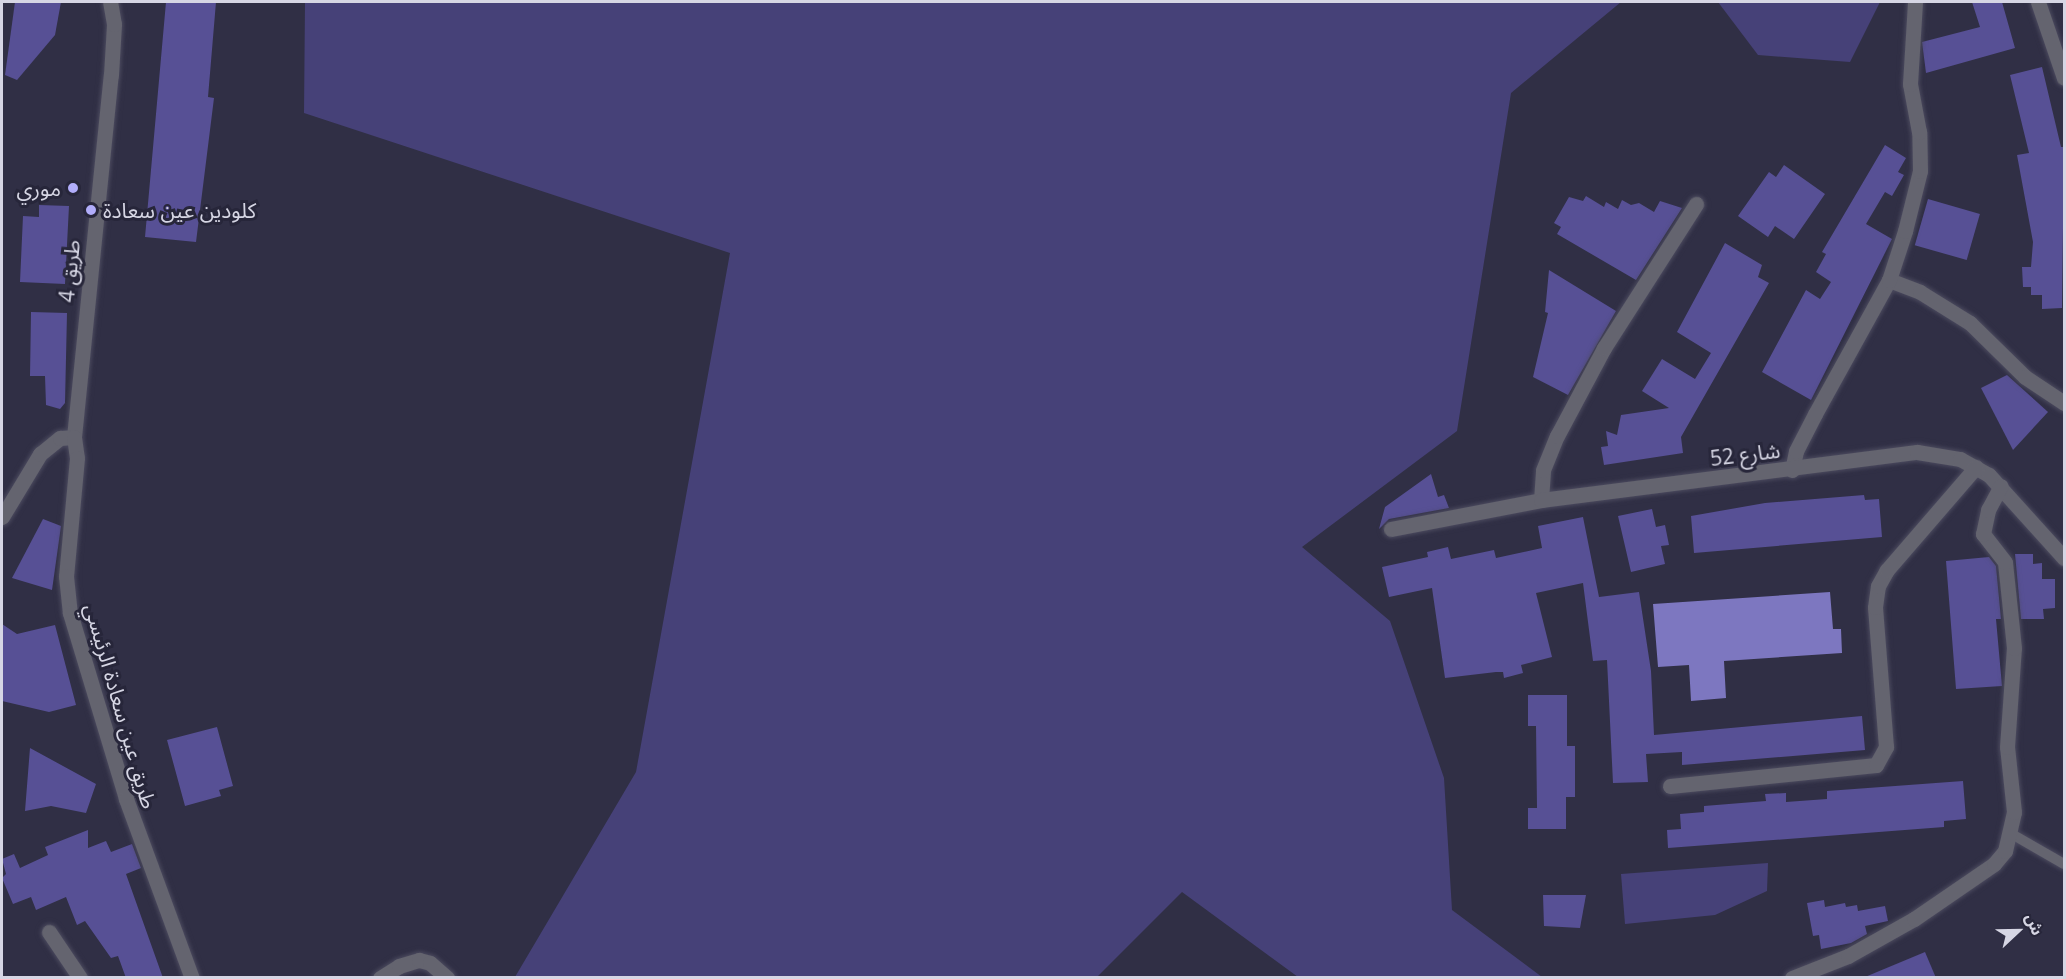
<!DOCTYPE html>
<meta charset="utf-8">
<style>
body{margin:0}
#map{position:relative;width:2066px;height:979px;overflow:hidden;background:#302f45;font-family:"Open Sans","Noto Sans Arabic",sans-serif}
div>[style]{position:absolute}
[style*='--x']{left:calc(var(--x)*1px);top:calc(var(--y)*1px);width:calc(var(--w)*1px);rotate:calc(var(--a)*1deg)}
.green>*{inset:0;background:#464178}
.water>*{inset:0;background:#7d77c0}
.building>*{inset:0;background:#575095;transform-origin:0 0}
.roads{filter:drop-shadow(0 0 2px #4b4a5e) drop-shadow(0 0 2px #4b4a5e)}
.service>*{height:10px;margin:-5px;padding:0 5px;transform-origin:5px;border-radius:5px;background:#64646f}
.minor>*{height:15px;margin:-7.5px;padding:0 7.5px;transform-origin:7.5px;border-radius:7.5px;background:#64646f}
.tertiary>*{height:15px;margin:-7.5px;padding:0 7.5px;transform-origin:7.5px;border-radius:7.5px;background:#64646f}
.dots>*{width:16px;height:16px;translate:-50% -50%;box-sizing:border-box;border:3px solid #27263a;border-radius:50%}
span{translate:-50% -50%;white-space:nowrap;text-align:center;line-height:1.15;-webkit-text-stroke:6px #27263a;paint-order:stroke}
.poi-label{font-size:21px;color:#d6d6e4}
.right{translate:-100% -50%;text-align:right}
.left{translate:0 -50%;text-align:left}
.street-label{font-size:21px;color:#d6d6e4}
.frame{position:absolute;inset:0;border:3px solid #d6d6e4;pointer-events:none}
.north{position:absolute;left:1988px;top:901px;width:60px;height:60px;-webkit-text-stroke:4px #27263a;paint-order:stroke;rotate:68deg;font-size:16px;font-weight:700;line-height:24px;text-align:center;color:#d6d6e4}
.north::after{content:'';display:block;margin:auto;width:21px;height:27px;background:#d6d6e4;clip-path:polygon(50% 0,100% 100%,50% 72%,0 100%)}
</style>
<div id="map">
<div class="green">
<i style="clip-path:polygon(305px 2px,1621px 2px,1511px 93px,1457px 431px,1302px 547px,1390px 621px,1444px 778px,1452px 910px,1542px 977px,1298px 977px,1182px 892px,1097px 977px,515px 977px,636px 772px,730px 253px,304px 113px)"></i>
<i style="clip-path:polygon(1718px 2px,1880px 2px,1850px 62px,1758px 55px)"></i>
<i style="clip-path:polygon(1768px 863px,1767px 891px,1715px 915px,1625px 924px,1621px 874px)"></i>
</div>
<div class="water">
<i style="clip-path:polygon(1830px 592px,1833px 629px,1841px 629px,1842px 653px,1724px 661px,1726px 698px,1691px 701px,1689px 665px,1658px 667px,1653px 604px)"></i>
</div>
<div class="building">
<i style="clip-path:polygon(15px 2px,61px 2px,55px 35px,17px 80px,5px 75px)"></i>
<i style="clip-path:polygon(166px 2px,216px 2px,208px 97px,214px 98px,196px 242px,145px 237px)"></i>
<i style="clip-path:polygon(1972px 2px,2002px 2px,2015px 48px,1926px 73px,1922px 42px,1980px 27px)"></i>
<i style="clip-path:polygon(2042px 67px,2061px 147px,2064px 147px,2062px 308px,2042px 309px,2042px 295px,2031px 295px,2031px 287px,2023px 287px,2022px 267px,2031px 267px,2033px 242px,2017px 155px,2029px 153px,2010px 75px)"></i>
<i style="clip-path:polygon(1885px 145px,1906px 158px,1898px 172px,1904px 175px,1892px 196px,1885px 192px,1866px 224px,1892px 239px,1811px 400px,1762px 372px,1806px 290px,1820px 299px,1831px 282px,1816px 272px,1826px 254px,1822px 252px)"></i>
<i style="clip-path:polygon(1784px 165px,1825px 194px,1794px 239px,1775px 226px,1768px 237px,1738px 216px,1769px 172px,1776px 177px)"></i>
<i style="clip-path:polygon(1586px 196px,1604px 207px,1606px 202px,1618px 209px,1622px 200px,1631px 205px,1639px 203px,1654px 212px,1660px 201px,1682px 208px,1636px 280px,1557px 234px,1561px 227px,1554px 223px,1569px 197px,1583px 201px)"></i>
<i style="left:1928px;top:199px;width:54px;height:48px;rotate:16deg"></i>
<i style="clip-path:polygon(39px 205px,69px 206px,65px 284px,20px 282px,23px 216px,39px 217px)"></i>
<i style="clip-path:polygon(1725px 243px,1762px 265px,1758px 277px,1769px 283px,1681px 437px,1683px 453px,1604px 465px,1601px 447px,1608px 446px,1606px 431px,1617px 435px,1621px 415px,1669px 408px,1642px 391px,1662px 359px,1695px 379px,1711px 353px,1677px 332px)"></i>
<i style="clip-path:polygon(1549px 270px,1616px 311px,1568px 395px,1533px 377px,1548px 313px,1545px 312px)"></i>
<i style="clip-path:polygon(31px 312px,67px 313px,65px 403px,60px 409px,46px 405px,45px 376px,30px 376px)"></i>
<i style="clip-path:polygon(2007px 375px,2048px 412px,2013px 450px,1981px 388px)"></i>
<i style="clip-path:polygon(1431px 474px,1438px 497px,1444px 495px,1449px 508px,1389px 519px,1379px 529px,1385px 507px)"></i>
<i style="clip-path:polygon(1864px 495px,1865px 500px,1879px 499px,1882px 537px,1694px 553px,1691px 516px,1765px 503px)"></i>
<i style="clip-path:polygon(1652px 509px,1656px 527px,1665px 525px,1669px 545px,1661px 546px,1665px 564px,1631px 572px,1618px 516px)"></i>
<i style="clip-path:polygon(1583px 517px,1599px 597px,1639px 592px,1651px 671px,1654px 735px,1862px 716px,1865px 750px,1682px 765px,1682px 752px,1646px 754px,1648px 782px,1613px 783px,1607px 660px,1593px 661px,1583px 583px,1536px 593px,1552px 657px,1521px 665px,1523px 673px,1504px 678px,1503px 672px,1496px 672px,1445px 678px,1432px 588px,1389px 597px,1382px 567px,1428px 557px,1427px 552px,1448px 547px,1451px 559px,1494px 550px,1496px 558px,1542px 548px,1538px 526px)"></i>
<i style="clip-path:polygon(43px 519px,61px 526px,52px 590px,12px 578px)"></i>
<i style="clip-path:polygon(2015px 554px,2033px 554px,2033px 564px,2042px 563px,2042px 579px,2055px 579px,2055px 608px,2043px 609px,2044px 619px,2021px 619px)"></i>
<i style="clip-path:polygon(1989px 557px,1996px 566px,2001px 619px,1996px 619px,2002px 686px,1956px 689px,1946px 561px)"></i>
<i style="clip-path:polygon(2px 624px,17px 634px,55px 625px,76px 705px,49px 712px,2px 701px)"></i>
<i style="clip-path:polygon(1528px 695px,1567px 695px,1567px 746px,1575px 746px,1575px 797px,1566px 797px,1566px 829px,1528px 829px,1528px 808px,1537px 808px,1536px 726px,1528px 726px)"></i>
<i style="clip-path:polygon(217px 727px,233px 786px,219px 790px,221px 796px,185px 806px,167px 740px)"></i>
<i style="clip-path:polygon(30px 748px,96px 784px,86px 813px,51px 806px,25px 811px)"></i>
<i style="clip-path:polygon(1963px 781px,1966px 819px,1944px 821px,1944px 827px,1668px 848px,1667px 830px,1681px 829px,1680px 814px,1704px 812px,1704px 806px,1766px 801px,1765px 794px,1786px 793px,1786px 802px,1827px 799px,1827px 791px)"></i>
<i style="clip-path:polygon(88px 830px,88px 848px,106px 841px,111px 852px,132px 844px,141px 868px,126px 874px,163px 978px,126px 978px,118px 956px,111px 958px,85px 921px,77px 925px,66px 897px,36px 910px,31px 897px,13px 904px,2px 878px,6px 874px,2px 859px,14px 854px,20px 868px,48px 855px,45px 847px)"></i>
<i style="clip-path:polygon(1543px 895px,1586px 895px,1580px 928px,1544px 926px)"></i>
<i style="clip-path:polygon(1824px 900px,1825px 907px,1845px 903px,1846px 907px,1857px 905px,1858px 911px,1885px 906px,1888px 921px,1865px 926px,1867px 934px,1851px 943px,1821px 949px,1819px 935px,1813px 936px,1807px 903px)"></i>
<i style="clip-path:polygon(1925px 952px,1936px 978px,1865px 978px,1865px 977px)"></i>
</div>
<div class="roads">
<div class="service">
<i style="--x:2010;--y:833;--w:62;--a:29.9"></i>
</div>
<div class="minor">
<i style="--x:2038;--y:2;--w:80;--a:71.1"></i>
<i style="--x:1889;--y:280;--w:33;--a:21"></i>
<i style="--x:1920;--y:292;--w:59;--a:31.8"></i>
<i style="--x:1970;--y:323;--w:77;--a:44.5"></i>
<i style="--x:2025;--y:377;--w:47;--a:33.7"></i>
<i style="--x:74;--y:437;--w:364;--a:-84.2"></i>
<i style="--x:111;--y:75;--w:51;--a:-86.6"></i>
<i style="--x:114;--y:24;--w:22;--a:-100"></i>
<i style="--x:1792;--y:470;--w:19;--a:-78"></i>
<i style="--x:1796;--y:451;--w:42;--a:-62.8"></i>
<i style="--x:1815;--y:414;--w:153;--a:-61.1"></i>
<i style="--x:1889;--y:280;--w:52;--a:-71.9"></i>
<i style="--x:1905;--y:231;--w:62;--a:-76"></i>
<i style="--x:1920;--y:171;--w:39;--a:-91"></i>
<i style="--x:1919;--y:132;--w:49;--a:-100.6"></i>
<i style="--x:1910;--y:84;--w:82;--a:-86.5"></i>
<i style="--x:1541;--y:500;--w:30;--a:-86"></i>
<i style="--x:1543;--y:470;--w:37;--a:-68"></i>
<i style="--x:1557;--y:436;--w:100;--a:-61.9"></i>
<i style="--x:1604;--y:348;--w:171;--a:-57.4"></i>
<i style="--x:1391;--y:529;--w:153;--a:-10.9"></i>
<i style="--x:1541;--y:500;--w:379;--a:-7.3"></i>
<i style="--x:1917;--y:452;--w:44;--a:9.2"></i>
<i style="--x:1960;--y:459;--w:33;--a:29"></i>
<i style="--x:1989;--y:475;--w:112;--a:47.9"></i>
<i style="--x:1670;--y:786;--w:207;--a:-5.8"></i>
<i style="--x:1876;--y:765;--w:21;--a:-61"></i>
<i style="--x:1886;--y:747;--w:140;--a:-94.5"></i>
<i style="--x:1875;--y:607;--w:21;--a:-82"></i>
<i style="--x:1878;--y:586;--w:18;--a:-61"></i>
<i style="--x:1887;--y:570;--w:136;--a:-49.2"></i>
<i style="--x:49;--y:932;--w:55;--a:56"></i>
<i style="--x:1792;--y:978;--w:60;--a:-21.4"></i>
<i style="--x:1848;--y:956;--w:76;--a:-29.3"></i>
<i style="--x:1914;--y:919;--w:97;--a:-34.5"></i>
<i style="--x:1994;--y:864;--w:17;--a:-50"></i>
<i style="--x:2005;--y:851;--w:40;--a:-77"></i>
<i style="--x:2014;--y:812;--w:65;--a:-96.1"></i>
<i style="--x:2007;--y:747;--w:99;--a:-86"></i>
<i style="--x:2014;--y:648;--w:86;--a:-96"></i>
<i style="--x:2005;--y:562;--w:36;--a:-128"></i>
<i style="--x:1983;--y:534;--w:25;--a:-78"></i>
<i style="--x:1988;--y:510;--w:27;--a:-62"></i>
</div>
<div class="tertiary">
<i style="--x:2;--y:517;--w:74;--a:-58.9"></i>
<i style="--x:40;--y:454;--w:26;--a:-39"></i>
<i style="--x:60;--y:438;--w:14;--a:-4"></i>
<i style="--x:74;--y:437;--w:21;--a:82"></i>
<i style="--x:77;--y:458;--w:119;--a:95.3"></i>
<i style="--x:66;--y:576;--w:37;--a:84"></i>
<i style="--x:70;--y:613;--w:194;--a:73.2"></i>
<i style="--x:126;--y:799;--w:191;--a:69.8"></i>
<i style="--x:380;--y:978;--w:22;--a:-32"></i>
<i style="--x:399;--y:966;--w:21;--a:-17"></i>
<i style="--x:419;--y:960;--w:11;--a:15"></i>
<i style="--x:430;--y:963;--w:23;--a:41"></i>
</div>
</div>
<div class="dots">
<i style="left:73px;top:188px;background:#b1adfa"></i>
<i style="left:91px;top:210px;background:#b1adfa"></i>
</div>
<div class="poi-label">
<span class="right" style="left:61px;top:188px">موري</span>
<span class="left" style="left:103px;top:210px">كلودين عين سعادة</span>
</div>
<div class="street-label">
<span style="left:69px;top:271px;rotate:-84deg">طريق 4</span>
<span style="left:1745px;top:454px;rotate:-7deg">شارع 52</span>
<span style="left:121px;top:706px;rotate:74deg">طريق عين سعادة الرئيسي</span>
</div>
<div class="frame"></div>
<div class="north">ش</div>
</div>
